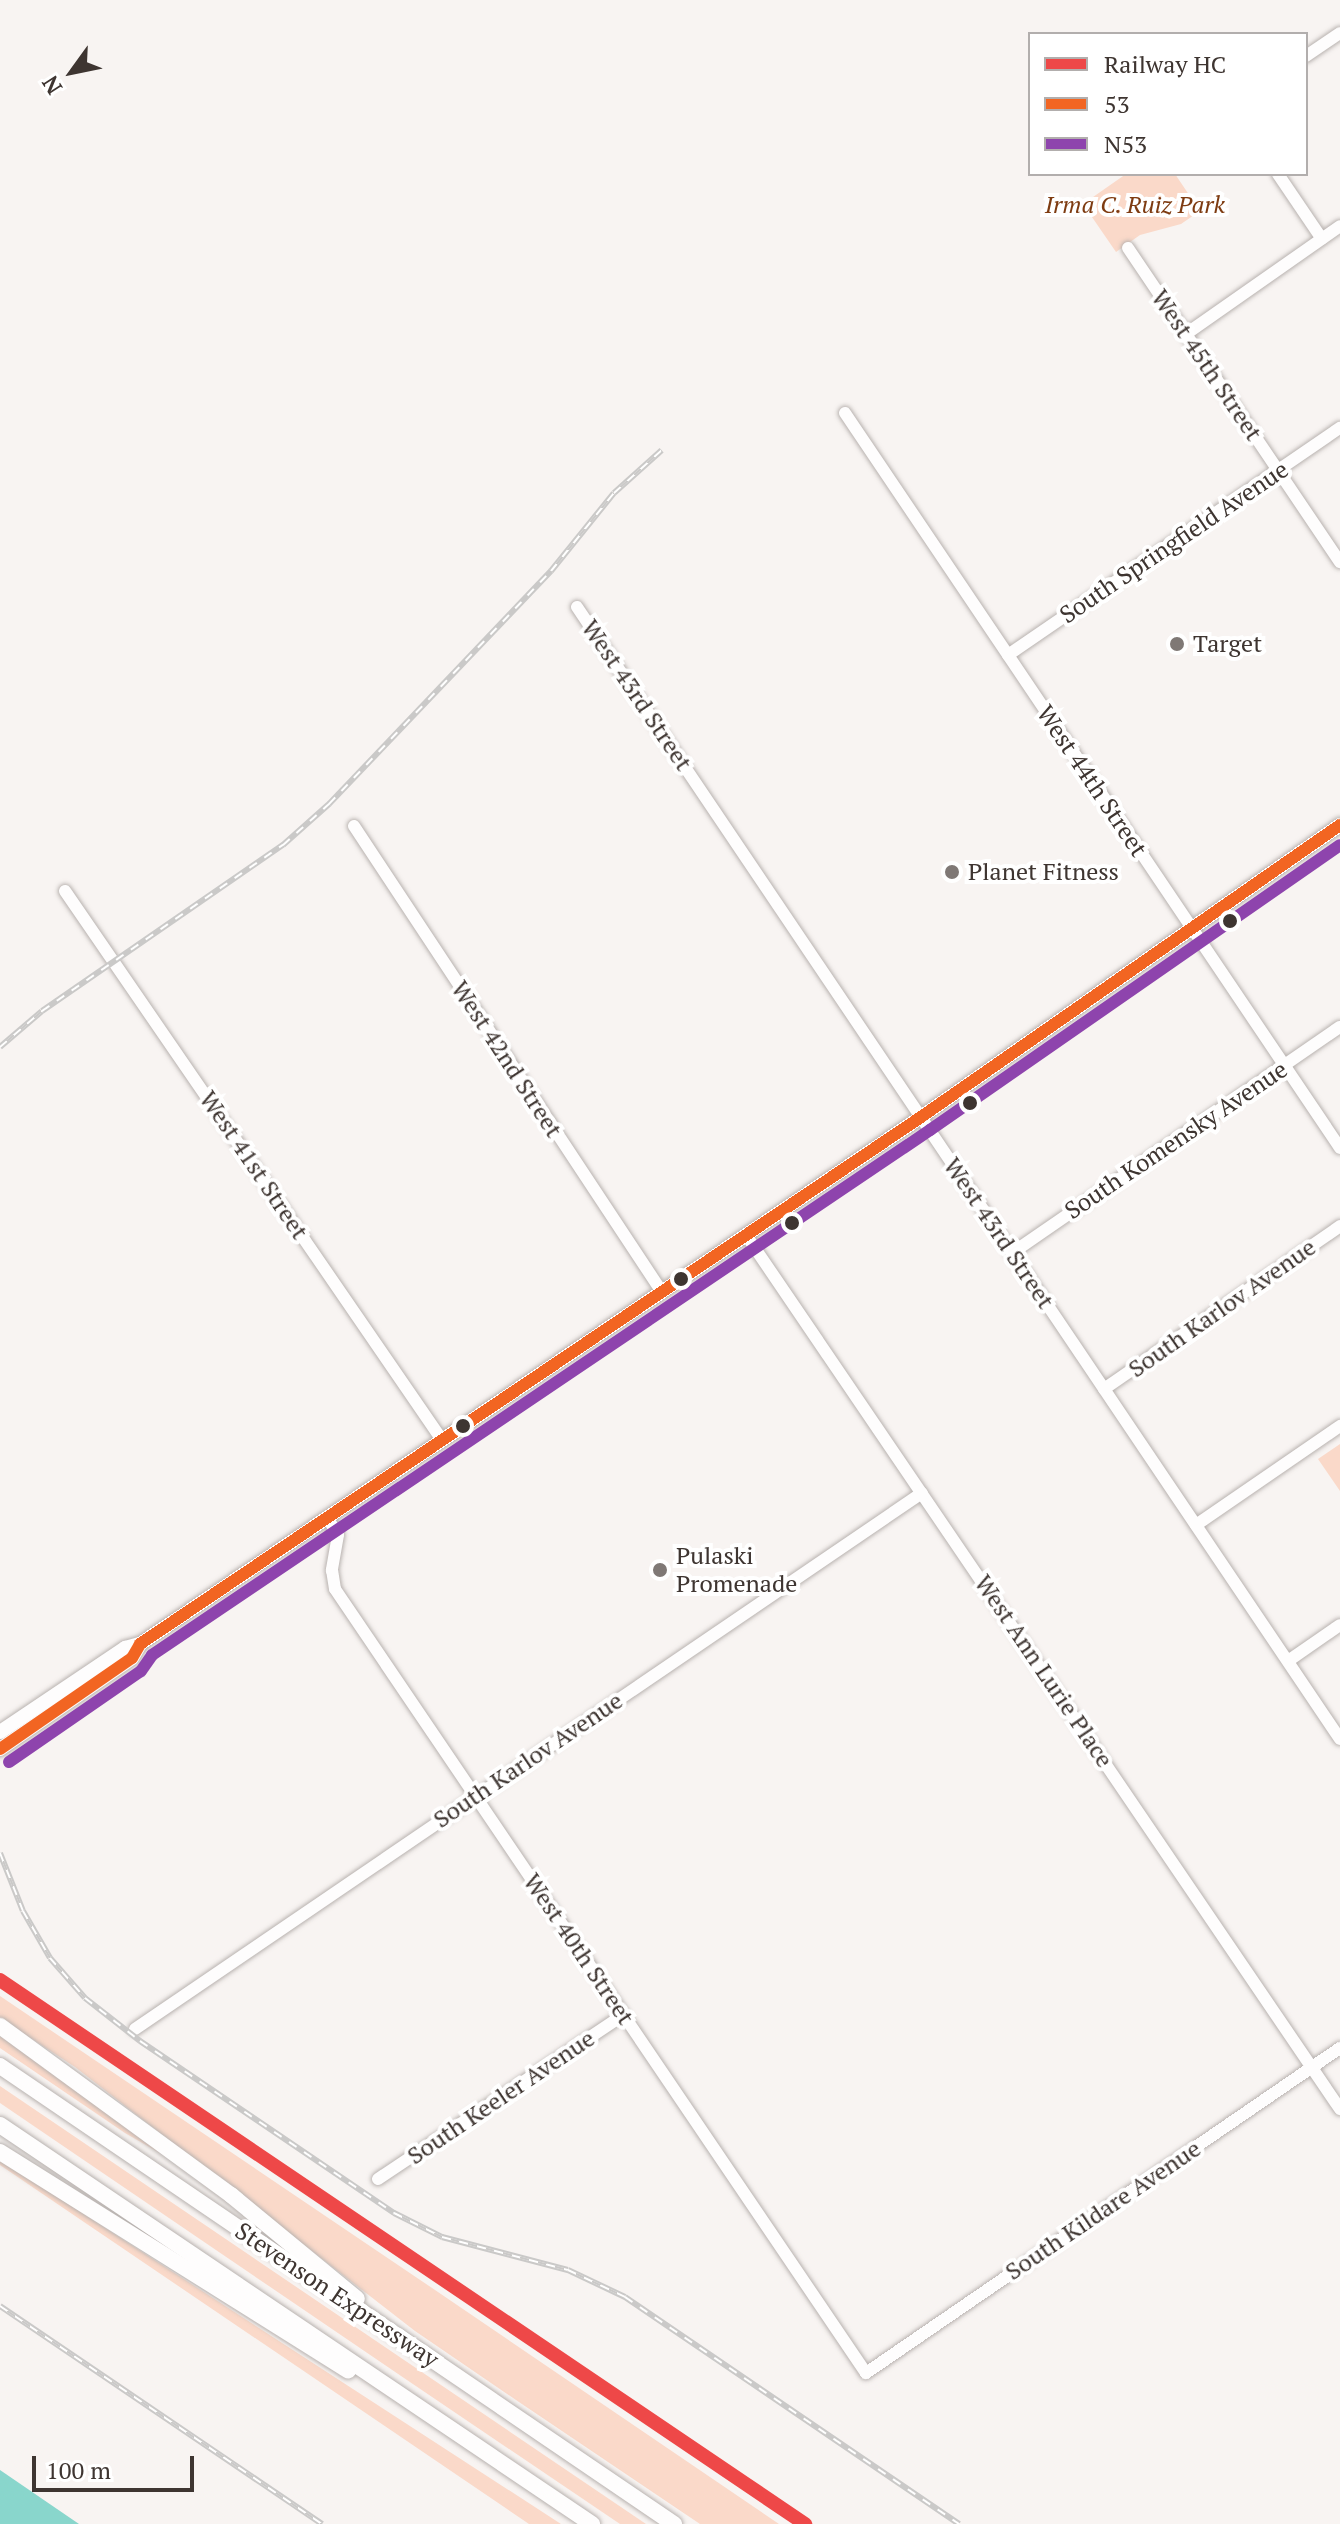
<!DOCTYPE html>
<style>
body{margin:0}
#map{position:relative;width:1340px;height:2524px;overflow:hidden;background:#f8f4f2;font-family:"PT Serif",serif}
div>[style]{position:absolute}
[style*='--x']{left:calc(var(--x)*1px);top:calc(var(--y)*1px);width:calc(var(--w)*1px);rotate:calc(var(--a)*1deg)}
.green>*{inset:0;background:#fad9c9}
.water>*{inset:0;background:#89d6cc}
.roads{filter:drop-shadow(0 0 2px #b8b2af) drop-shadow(0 0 2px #b8b2af)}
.minor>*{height:12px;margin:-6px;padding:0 6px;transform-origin:6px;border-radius:6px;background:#fefdfd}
.major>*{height:14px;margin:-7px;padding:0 7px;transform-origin:7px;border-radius:7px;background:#fefdfd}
.highway>*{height:16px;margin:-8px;padding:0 8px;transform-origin:8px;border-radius:8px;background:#fefdfd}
.rail>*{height:6px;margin-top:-3px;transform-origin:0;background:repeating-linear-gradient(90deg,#fff 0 9px,#cac9c8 0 18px);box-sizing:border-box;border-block:2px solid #cac9c8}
.bus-1>*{height:12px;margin:-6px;padding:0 6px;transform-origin:6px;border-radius:6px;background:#f26522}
.bus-2>*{height:12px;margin:-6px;padding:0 6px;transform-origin:6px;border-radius:6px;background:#8e44ad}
.rail-1>*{height:14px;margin:-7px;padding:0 7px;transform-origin:7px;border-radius:7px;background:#ee4848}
.dots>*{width:22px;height:22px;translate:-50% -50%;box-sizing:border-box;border:4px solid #fff;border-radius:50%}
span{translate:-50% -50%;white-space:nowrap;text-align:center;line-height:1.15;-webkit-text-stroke:8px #fff;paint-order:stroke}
.park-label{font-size:24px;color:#7e3b11;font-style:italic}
.street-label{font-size:24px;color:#3e3531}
.poi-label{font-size:24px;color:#3e3531}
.left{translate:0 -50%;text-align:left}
.legend{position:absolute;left:1028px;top:32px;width:280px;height:144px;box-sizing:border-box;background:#fff;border:2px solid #b2aead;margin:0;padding:10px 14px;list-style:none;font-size:24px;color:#3e3531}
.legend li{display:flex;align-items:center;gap:16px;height:40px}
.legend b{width:40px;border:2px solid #b2aead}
.north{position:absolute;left:32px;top:32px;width:80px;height:80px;-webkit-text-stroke:6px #fff;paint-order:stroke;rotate:237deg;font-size:22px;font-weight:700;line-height:32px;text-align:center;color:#3e3531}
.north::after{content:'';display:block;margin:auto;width:28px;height:36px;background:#3e3531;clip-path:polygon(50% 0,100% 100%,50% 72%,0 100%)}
.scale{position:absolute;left:32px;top:2456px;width:162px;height:36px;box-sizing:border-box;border:4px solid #3e3531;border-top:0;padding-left:10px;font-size:24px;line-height:28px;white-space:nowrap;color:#3e3531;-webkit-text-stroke:6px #fff;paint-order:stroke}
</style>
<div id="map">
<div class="green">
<i style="clip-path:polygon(1126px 174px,1175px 174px,1200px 211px,1181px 224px,1140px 235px,1116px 252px,1083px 204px)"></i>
<i style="clip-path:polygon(1340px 1444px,1340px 1491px,1318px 1459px)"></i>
<i style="clip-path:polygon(0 1996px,435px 2290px,779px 2524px,700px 2524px,516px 2400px,415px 2331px,75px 2067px,0 2018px)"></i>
<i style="clip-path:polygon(0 2036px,177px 2163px,125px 2133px,0 2048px)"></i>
<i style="clip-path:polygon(0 2086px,646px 2524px,620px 2524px,404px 2378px,0 2103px)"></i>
<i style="clip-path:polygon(0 2159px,79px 2211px,561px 2524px,529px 2524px,0 2165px)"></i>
</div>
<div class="water">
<i style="clip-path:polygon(0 2470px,79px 2524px,0 2524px)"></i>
</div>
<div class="roads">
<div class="minor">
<i style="--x:1306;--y:56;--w:41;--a:-34.1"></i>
<i style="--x:1278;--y:174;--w:78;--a:55.9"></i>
<i style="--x:1128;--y:248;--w:379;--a:56"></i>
<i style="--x:1186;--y:334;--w:188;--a:-35"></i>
<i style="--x:845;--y:413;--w:886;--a:56.04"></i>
<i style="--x:577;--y:607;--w:1365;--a:56.02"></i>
<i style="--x:1008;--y:655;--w:402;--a:-34.4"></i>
<i style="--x:354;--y:826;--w:559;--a:56.54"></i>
<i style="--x:65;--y:891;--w:666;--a:55.52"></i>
<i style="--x:746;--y:1235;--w:1057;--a:55.8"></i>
<i style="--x:1012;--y:1253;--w:398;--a:-34.6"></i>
<i style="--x:1104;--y:1389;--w:287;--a:-34.6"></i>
<i style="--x:327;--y:1517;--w:21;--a:59"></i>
<i style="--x:338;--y:1535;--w:36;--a:100"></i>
<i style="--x:332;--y:1570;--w:19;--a:81"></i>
<i style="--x:335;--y:1589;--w:947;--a:55.89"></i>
<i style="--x:866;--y:2373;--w:575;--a:-34.44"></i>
<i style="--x:1196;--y:1525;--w:175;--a:-34.5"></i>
<i style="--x:1288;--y:1661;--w:63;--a:-34.7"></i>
<i style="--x:135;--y:2029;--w:952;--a:-34.26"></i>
<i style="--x:378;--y:2179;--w:295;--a:-33.8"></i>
</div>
<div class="major">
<i style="--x:0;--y:1732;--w:151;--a:-33.9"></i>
<i style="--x:125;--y:1648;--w:16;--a:-15"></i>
<i style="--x:140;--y:1644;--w:942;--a:-34.01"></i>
<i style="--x:921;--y:1117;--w:511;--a:-34.87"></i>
<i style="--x:0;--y:1749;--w:160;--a:-34.6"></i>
<i style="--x:132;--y:1658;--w:16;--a:-60"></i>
</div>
<div class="highway">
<i style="--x:0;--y:2026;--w:286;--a:36.2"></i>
<i style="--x:231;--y:2195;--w:163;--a:39.5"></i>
<i style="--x:0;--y:2066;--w:815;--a:34.2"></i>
<i style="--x:0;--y:2125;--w:714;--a:33.98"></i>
<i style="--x:0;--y:2152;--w:411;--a:32.1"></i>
</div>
</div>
<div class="rail">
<i style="--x:0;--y:1047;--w:55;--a:-40.6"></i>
<i style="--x:42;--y:1011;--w:293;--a:-34.6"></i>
<i style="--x:283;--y:845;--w:62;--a:-41.7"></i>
<i style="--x:329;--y:804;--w:322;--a:-46.4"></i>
<i style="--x:551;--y:571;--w:100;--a:-51.1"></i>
<i style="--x:614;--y:493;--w:64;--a:-41.9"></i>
<i style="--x:0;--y:1853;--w:62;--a:68.4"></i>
<i style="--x:23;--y:1911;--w:54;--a:60.1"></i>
<i style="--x:50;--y:1958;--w:53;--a:48.8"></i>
<i style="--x:85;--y:1998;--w:70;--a:38"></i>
<i style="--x:140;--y:2041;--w:307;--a:34.1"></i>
<i style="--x:394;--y:2213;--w:54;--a:26.6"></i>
<i style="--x:442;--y:2237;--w:130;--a:14.7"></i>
<i style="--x:568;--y:2270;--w:63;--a:25.3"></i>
<i style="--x:625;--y:2297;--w:404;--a:34.2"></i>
<i style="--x:0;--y:2306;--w:389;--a:34.1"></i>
</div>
<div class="bus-1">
<i style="--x:0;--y:1749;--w:160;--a:-34.6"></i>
<i style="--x:132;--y:1658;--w:16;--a:-60"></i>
<i style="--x:140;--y:1644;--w:942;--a:-34.01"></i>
<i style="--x:921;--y:1117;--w:511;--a:-34.87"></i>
</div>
<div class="bus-2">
<i style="--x:9;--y:1762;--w:160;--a:-34.6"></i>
<i style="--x:141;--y:1671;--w:19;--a:-55"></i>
<i style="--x:152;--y:1655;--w:939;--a:-34.01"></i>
<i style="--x:930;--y:1130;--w:499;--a:-34.8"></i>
</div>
<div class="rail-1">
<i style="--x:0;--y:1980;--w:972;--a:34.05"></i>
</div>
<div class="dots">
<i style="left:1177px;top:644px;background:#7f7875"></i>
<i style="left:952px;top:872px;background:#7f7875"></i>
<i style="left:1230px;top:921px;background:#3e3531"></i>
<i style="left:970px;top:1103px;background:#3e3531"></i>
<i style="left:792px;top:1223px;background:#3e3531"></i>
<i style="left:681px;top:1279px;background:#3e3531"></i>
<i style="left:463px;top:1426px;background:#3e3531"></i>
<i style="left:660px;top:1570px;background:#7f7875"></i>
</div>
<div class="park-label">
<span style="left:1135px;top:205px">Irma C. Ruiz Park</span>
</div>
<div class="street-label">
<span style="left:1207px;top:365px;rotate:56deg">West 45th Street</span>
<span style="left:1174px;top:542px;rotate:-34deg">South Springfield Avenue</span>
<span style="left:637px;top:695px;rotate:56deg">West 43rd Street</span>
<span style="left:1092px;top:781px;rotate:56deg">West 44th Street</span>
<span style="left:507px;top:1059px;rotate:57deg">West 42nd Street</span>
<span style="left:1176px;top:1140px;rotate:-34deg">South Komensky Avenue</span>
<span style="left:254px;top:1165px;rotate:56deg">West 41st Street</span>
<span style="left:999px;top:1233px;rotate:56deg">West 43rd Street</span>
<span style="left:1222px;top:1308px;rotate:-35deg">South Karlov Avenue</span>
<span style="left:1044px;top:1671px;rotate:56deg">West Ann Lurie Place</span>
<span style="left:528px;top:1760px;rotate:-34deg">South Karlov Avenue</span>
<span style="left:579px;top:1949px;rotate:56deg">West 40th Street</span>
<span style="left:501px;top:2097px;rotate:-34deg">South Keeler Avenue</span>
<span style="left:1103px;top:2210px;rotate:-34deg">South Kildare Avenue</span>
<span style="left:337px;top:2295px;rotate:34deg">Stevenson Expressway</span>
</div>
<div class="poi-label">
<span class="left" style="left:1193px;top:644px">Target</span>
<span class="left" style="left:968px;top:872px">Planet Fitness</span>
<span class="left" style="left:676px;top:1570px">Pulaski<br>Promenade</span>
</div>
<ul class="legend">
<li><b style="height:10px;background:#ee4848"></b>Railway HC</li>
<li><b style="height:10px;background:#f26522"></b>53</li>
<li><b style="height:10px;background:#8e44ad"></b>N53</li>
</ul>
<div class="north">N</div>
<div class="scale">100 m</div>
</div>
